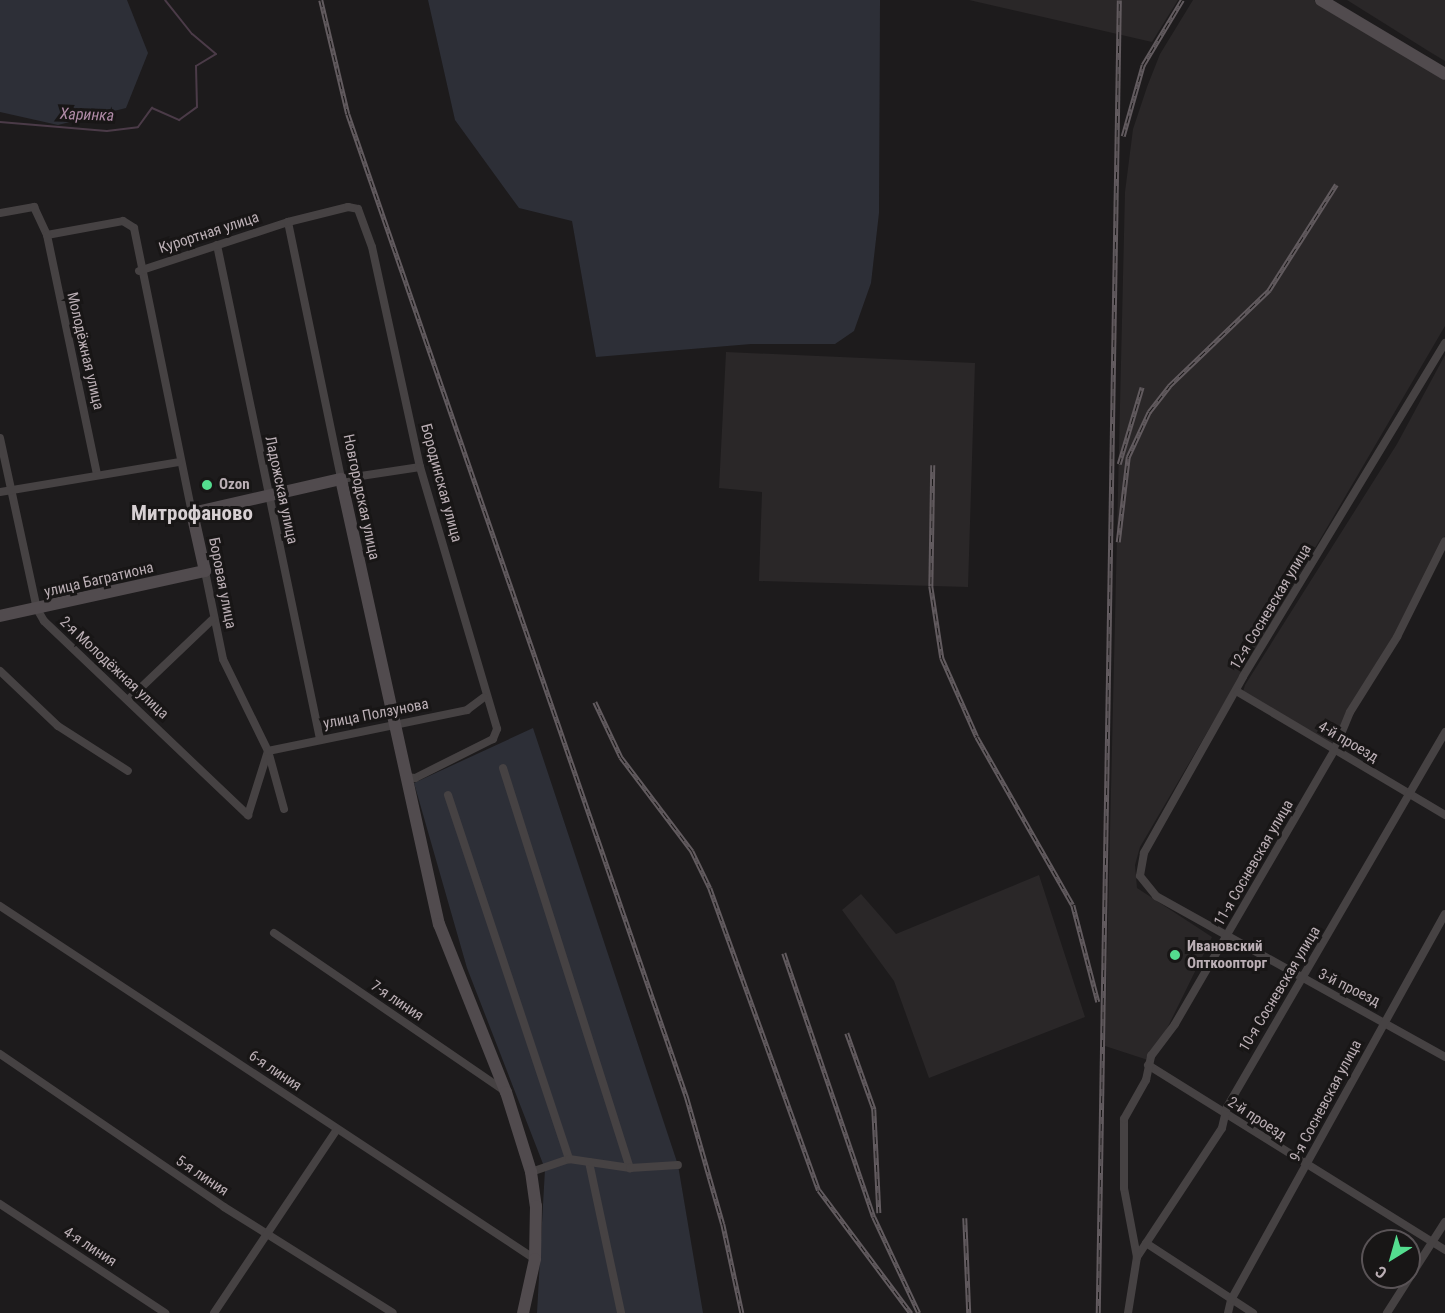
<!DOCTYPE html>
<meta charset="utf-8">
<style>
body{margin:0}
#map{position:relative;width:1445px;height:1313px;overflow:hidden;background:#1d1b1c;font-family:"Roboto Condensed",sans-serif}
div>[style]{position:absolute}
[style*='--x']{left:calc(var(--x)*1px);top:calc(var(--y)*1px);width:calc(var(--w)*1px);rotate:calc(var(--a)*1deg)}
.built>*{inset:0;background:#2a2728}
.green>*{inset:0;background:#2d2f37}
.stream>*{height:2px;margin:-1px;padding:0 1px;transform-origin:1px;border-radius:1px;background:#4b3b48}
.street>*{height:8px;margin:-4px;padding:0 4px;transform-origin:4px;border-radius:4px;background:#464243}
.secondary>*{height:12px;margin:-6px;padding:0 6px;transform-origin:6px;border-radius:6px;background:#514b4e}
.rail>*{height:4.5px;margin-top:-2.25px;transform-origin:0;background:repeating-linear-gradient(90deg,#181616 0 7px,#625b5f 0 14px);box-sizing:border-box;border-block:2px solid #625b5f}
.dots>*{width:16px;height:16px;translate:-50% -50%;box-sizing:border-box;border:3px solid #181616;border-radius:50%}
span{translate:-50% -50%;white-space:nowrap;text-align:center;line-height:1.15;-webkit-text-stroke:6px #181616;paint-order:stroke}
.street-label{font-size:15px;color:#bbafb5}
.poi-label{font-size:15px;color:#bbafb5;font-weight:700}
.left{translate:0 -50%;text-align:left}
.water-label{font-size:16px;color:#b18ba8;font-style:italic}
.district-label{font-size:21px;color:#d7d0d3;font-weight:700}
.north{position:absolute;left:1361px;top:1229px;width:60px;height:60px;box-sizing:border-box;background:#181616;border:2px solid #595356;border-radius:50%;rotate:217deg;font-size:16px;font-weight:700;line-height:24px;text-align:center;color:#bbafb5}
.north::after{content:'';display:block;margin:auto;width:21px;height:27px;background:#54dd8f;clip-path:polygon(50% 0,100% 100%,50% 72%,0 100%)}
</style>
<div id="map">
<div class="built">
<i style="clip-path:polygon(969px 0,1178px 0,1152px 42px)"></i>
<i style="clip-path:polygon(1193px 0,1314px 0,1445px 80px,1445px 326px,1140px 847px,1135px 865px,1137px 888px,1212px 937px,1151px 1061px,1105px 1046px,1125px 192px,1133px 129px,1147px 87px,1160px 54px)"></i>
<i style="clip-path:polygon(1347px 0,1445px 0,1445px 61px,1430px 52px)"></i>
<i style="clip-path:polygon(726px 352px,975px 363px,968px 587px,759px 581px,762px 492px,719px 488px)"></i>
<i style="clip-path:polygon(1445px 355px,1445px 536px,1396px 636px,1332px 748px,1242px 695px,1245px 685px,1397px 444px)"></i>
<i style="clip-path:polygon(1039px 875px,1085px 1017px,929px 1078px,894px 981px,842px 910px,861px 894px,896px 934px)"></i>
</div>
<div class="green">
<i style="clip-path:polygon(0 0,127px 0,148px 53px,126px 108px,58px 125px,0 112px)"></i>
<i style="clip-path:polygon(428px 0,880px 0,879px 213px,871px 283px,854px 331px,835px 344px,751px 344px,596px 357px,572px 221px,519px 208px,455px 120px)"></i>
<i style="clip-path:polygon(533px 728px,678px 1165px,703px 1313px,537px 1313px,545px 1169px,467px 968px,414px 783px)"></i>
</div>
<div class="stream">
<i style="--x:0;--y:122;--w:107;--a:4.8"></i>
<i style="--x:107;--y:131;--w:31;--a:-7"></i>
<i style="--x:138;--y:127;--w:24;--a:-54"></i>
<i style="--x:152;--y:108;--w:30;--a:24"></i>
<i style="--x:179;--y:120;--w:22;--a:-36"></i>
<i style="--x:197;--y:107;--w:41;--a:-91.4"></i>
<i style="--x:196;--y:66;--w:23;--a:-31"></i>
<i style="--x:216;--y:54;--w:31;--a:-140"></i>
<i style="--x:192;--y:34;--w:43;--a:-128.5"></i>
</div>
<div class="street">
<i style="--x:0;--y:213;--w:35;--a:-10"></i>
<i style="--x:34;--y:207;--w:31;--a:65"></i>
<i style="--x:288;--y:222;--w:262;--a:78.3"></i>
<i style="--x:341;--y:479;--w:80;--a:-8.6"></i>
<i style="--x:47;--y:235;--w:77;--a:-10.4"></i>
<i style="--x:123;--y:221;--w:13;--a:32"></i>
<i style="--x:134;--y:228;--w:291;--a:78.5"></i>
<i style="--x:47;--y:235;--w:244;--a:78.2"></i>
<i style="--x:217;--y:245;--w:505;--a:78.22"></i>
<i style="--x:139;--y:271;--w:157;--a:-18.2"></i>
<i style="--x:288;--y:222;--w:62;--a:-14"></i>
<i style="--x:348;--y:207;--w:10;--a:11"></i>
<i style="--x:358;--y:209;--w:40;--a:69.8"></i>
<i style="--x:372;--y:247;--w:225;--a:77.7"></i>
<i style="--x:420;--y:467;--w:273;--a:73.6"></i>
<i style="--x:497;--y:729;--w:11;--a:112"></i>
<i style="--x:493;--y:739;--w:87;--a:153.4"></i>
<i style="--x:415;--y:778;--w:9;--a:-174"></i>
<i style="--x:1445;--y:343;--w:390;--a:121.2"></i>
<i style="--x:1243;--y:677;--w:202;--a:119.4"></i>
<i style="--x:1144;--y:853;--w:23;--a:100"></i>
<i style="--x:1140;--y:876;--w:26;--a:51"></i>
<i style="--x:1156;--y:896;--w:331;--a:29.1"></i>
<i style="--x:0;--y:438;--w:175;--a:77.8"></i>
<i style="--x:37;--y:609;--w:14;--a:60"></i>
<i style="--x:44;--y:621;--w:282;--a:43.6"></i>
<i style="--x:248;--y:815;--w:67;--a:-72.6"></i>
<i style="--x:268;--y:751;--w:102;--a:-116.1"></i>
<i style="--x:223;--y:659;--w:90;--a:-101.6"></i>
<i style="--x:0;--y:492;--w:181;--a:-9.5"></i>
<i style="--x:0;--y:671;--w:80;--a:43.5"></i>
<i style="--x:58;--y:726;--w:83;--a:32.7"></i>
<i style="--x:1238;--y:692;--w:241;--a:30.7"></i>
<i style="--x:129;--y:699;--w:115;--a:-43.6"></i>
<i style="--x:503;--y:768;--w:420;--a:72.4"></i>
<i style="--x:448;--y:795;--w:384;--a:71.6"></i>
<i style="--x:284;--y:809;--w:60;--a:-105.4"></i>
<i style="--x:268;--y:751;--w:203;--a:-11.6"></i>
<i style="--x:467;--y:710;--w:21;--a:-37"></i>
<i style="--x:0;--y:906;--w:641;--a:33.42"></i>
<i style="--x:274;--y:933;--w:281;--a:34.4"></i>
<i style="--x:0;--y:1054;--w:271;--a:34.3"></i>
<i style="--x:224;--y:1207;--w:199;--a:32.1"></i>
<i style="--x:1148;--y:1065;--w:350;--a:31.9"></i>
<i style="--x:589;--y:1162;--w:154;--a:78"></i>
<i style="--x:531;--y:1172;--w:40;--a:-18.9"></i>
<i style="--x:569;--y:1159;--w:62;--a:8.4"></i>
<i style="--x:630;--y:1168;--w:48;--a:-3.6"></i>
<i style="--x:0;--y:1204;--w:198;--a:33.4"></i>
<i style="--x:1146;--y:1243;--w:128;--a:33.2"></i>
<i style="--x:1137;--y:1257;--w:154;--a:-56.6"></i>
<i style="--x:1222;--y:1128;--w:22;--a:-77"></i>
<i style="--x:1227;--y:1107;--w:434;--a:-59.8"></i>
<i style="--x:214;--y:1313;--w:221;--a:-56.2"></i>
<i style="--x:1128;--y:1313;--w:57;--a:-80.9"></i>
<i style="--x:1137;--y:1257;--w:70;--a:-100.7"></i>
<i style="--x:1124;--y:1188;--w:69;--a:-90"></i>
<i style="--x:1124;--y:1119;--w:45;--a:-60.6"></i>
<i style="--x:1146;--y:1080;--w:25;--a:-78"></i>
<i style="--x:1151;--y:1056;--w:40;--a:-53"></i>
<i style="--x:1175;--y:1024;--w:316;--a:-59.8"></i>
<i style="--x:1334;--y:751;--w:42;--a:-67.7"></i>
<i style="--x:1350;--y:712;--w:89;--a:-57.9"></i>
<i style="--x:1397;--y:637;--w:107;--a:-63.4"></i>
<i style="--x:1228;--y:1313;--w:13;--a:-77"></i>
<i style="--x:1231;--y:1300;--w:441;--a:-61"></i>
<i style="--x:1387;--y:1313;--w:108;--a:-57.5"></i>
</div>
<div class="secondary">
<i style="--x:1321;--y:0;--w:144;--a:30.8"></i>
<i style="--x:0;--y:616;--w:210;--a:-12.4"></i>
<i style="--x:205;--y:571;--w:59;--a:-102.6"></i>
<i style="--x:192;--y:513;--w:153;--a:-12.9"></i>
<i style="--x:341;--y:479;--w:456;--a:77.6"></i>
<i style="--x:439;--y:924;--w:181;--a:68.3"></i>
<i style="--x:506;--y:1092;--w:84;--a:72.6"></i>
<i style="--x:531;--y:1172;--w:34;--a:82"></i>
<i style="--x:536;--y:1206;--w:53;--a:91.1"></i>
<i style="--x:535;--y:1259;--w:55;--a:102.5"></i>
</div>
<div class="rail">
<i style="--x:321;--y:0;--w:117;--a:76.7"></i>
<i style="--x:348;--y:114;--w:1041;--a:70.99"></i>
<i style="--x:687;--y:1098;--w:131;--a:74.1"></i>
<i style="--x:723;--y:1224;--w:91;--a:77.9"></i>
<i style="--x:1123;--y:136;--w:74;--a:-74.3"></i>
<i style="--x:1143;--y:65;--w:76;--a:-59"></i>
<i style="--x:1119;--y:464;--w:80;--a:-73.4"></i>
<i style="--x:933;--y:465;--w:121;--a:90.9"></i>
<i style="--x:931;--y:586;--w:73;--a:81.3"></i>
<i style="--x:942;--y:658;--w:86;--a:66.1"></i>
<i style="--x:977;--y:737;--w:193;--a:60.3"></i>
<i style="--x:1073;--y:905;--w:100;--a:75.5"></i>
<i style="--x:1118;--y:542;--w:86;--a:-83.3"></i>
<i style="--x:1128;--y:457;--w:50;--a:-65"></i>
<i style="--x:1149;--y:412;--w:33;--a:-52"></i>
<i style="--x:1169;--y:386;--w:139;--a:-43.8"></i>
<i style="--x:1269;--y:290;--w:125;--a:-57.5"></i>
<i style="--x:595;--y:702;--w:61;--a:64.7"></i>
<i style="--x:621;--y:757;--w:118;--a:52.9"></i>
<i style="--x:692;--y:851;--w:41;--a:64.1"></i>
<i style="--x:710;--y:888;--w:321;--a:70.2"></i>
<i style="--x:819;--y:1190;--w:154;--a:53.2"></i>
<i style="--x:784;--y:953;--w:279;--a:71.2"></i>
<i style="--x:874;--y:1217;--w:106;--a:64.9"></i>
<i style="--x:847;--y:1033;--w:81;--a:70.4"></i>
<i style="--x:874;--y:1109;--w:104;--a:87.2"></i>
<i style="--x:965;--y:1218;--w:95;--a:87.6"></i>
<i style="--x:1098;--y:1313;--w:1313;--a:-89.08"></i>
</div>
<div class="dots">
<i style="left:207px;top:485px;background:#54dd8f"></i>
<i style="left:1175px;top:955px;background:#54dd8f"></i>
</div>
<div class="street-label">
<span style="left:209px;top:233px;rotate:-18deg">Курортная улица</span>
<span style="left:85px;top:351px;rotate:77deg">Молодёжная улица</span>
<span style="left:441px;top:483px;rotate:75deg">Бородинская улица</span>
<span style="left:281px;top:490px;rotate:78deg">Ладожская улица</span>
<span style="left:361px;top:497px;rotate:78deg">Новгородская улица</span>
<span style="left:99px;top:580px;rotate:-13deg">улица Багратиона</span>
<span style="left:222px;top:583px;rotate:79deg">Боровая улица</span>
<span style="left:1271px;top:607px;rotate:-59deg">12-я Сосневская улица</span>
<span style="left:114px;top:668px;rotate:43deg">2-я Молодёжная улица</span>
<span style="left:376px;top:714px;rotate:-11deg">улица Ползунова</span>
<span style="left:1348px;top:742px;rotate:30deg">4-й проезд</span>
<span style="left:1254px;top:863px;rotate:-60deg">11-я Сосневская улица</span>
<span style="left:1349px;top:988px;rotate:26deg">3-й проезд</span>
<span style="left:1280px;top:989px;rotate:-59deg">10-я Сосневская улица</span>
<span style="left:397px;top:1001px;rotate:34deg">7-я линия</span>
<span style="left:275px;top:1071px;rotate:34deg">6-я линия</span>
<span style="left:1326px;top:1101px;rotate:-62deg">9-я Сосневская улица</span>
<span style="left:1257px;top:1119px;rotate:33deg">2-й проезд</span>
<span style="left:202px;top:1176px;rotate:34deg">5-я линия</span>
<span style="left:90px;top:1247px;rotate:33deg">4-я линия</span>
</div>
<div class="poi-label">
<span class="left" style="left:219px;top:485px">Ozon</span>
<span class="left" style="left:1187px;top:955px">Ивановский<br>Опткоопторг</span>
</div>
<div class="water-label">
<span style="left:87px;top:115px;rotate:2deg">Харинка</span>
</div>
<div class="district-label">
<span style="left:192px;top:513px">Митрофаново</span>
</div>
<div class="north">С</div>
</div>
